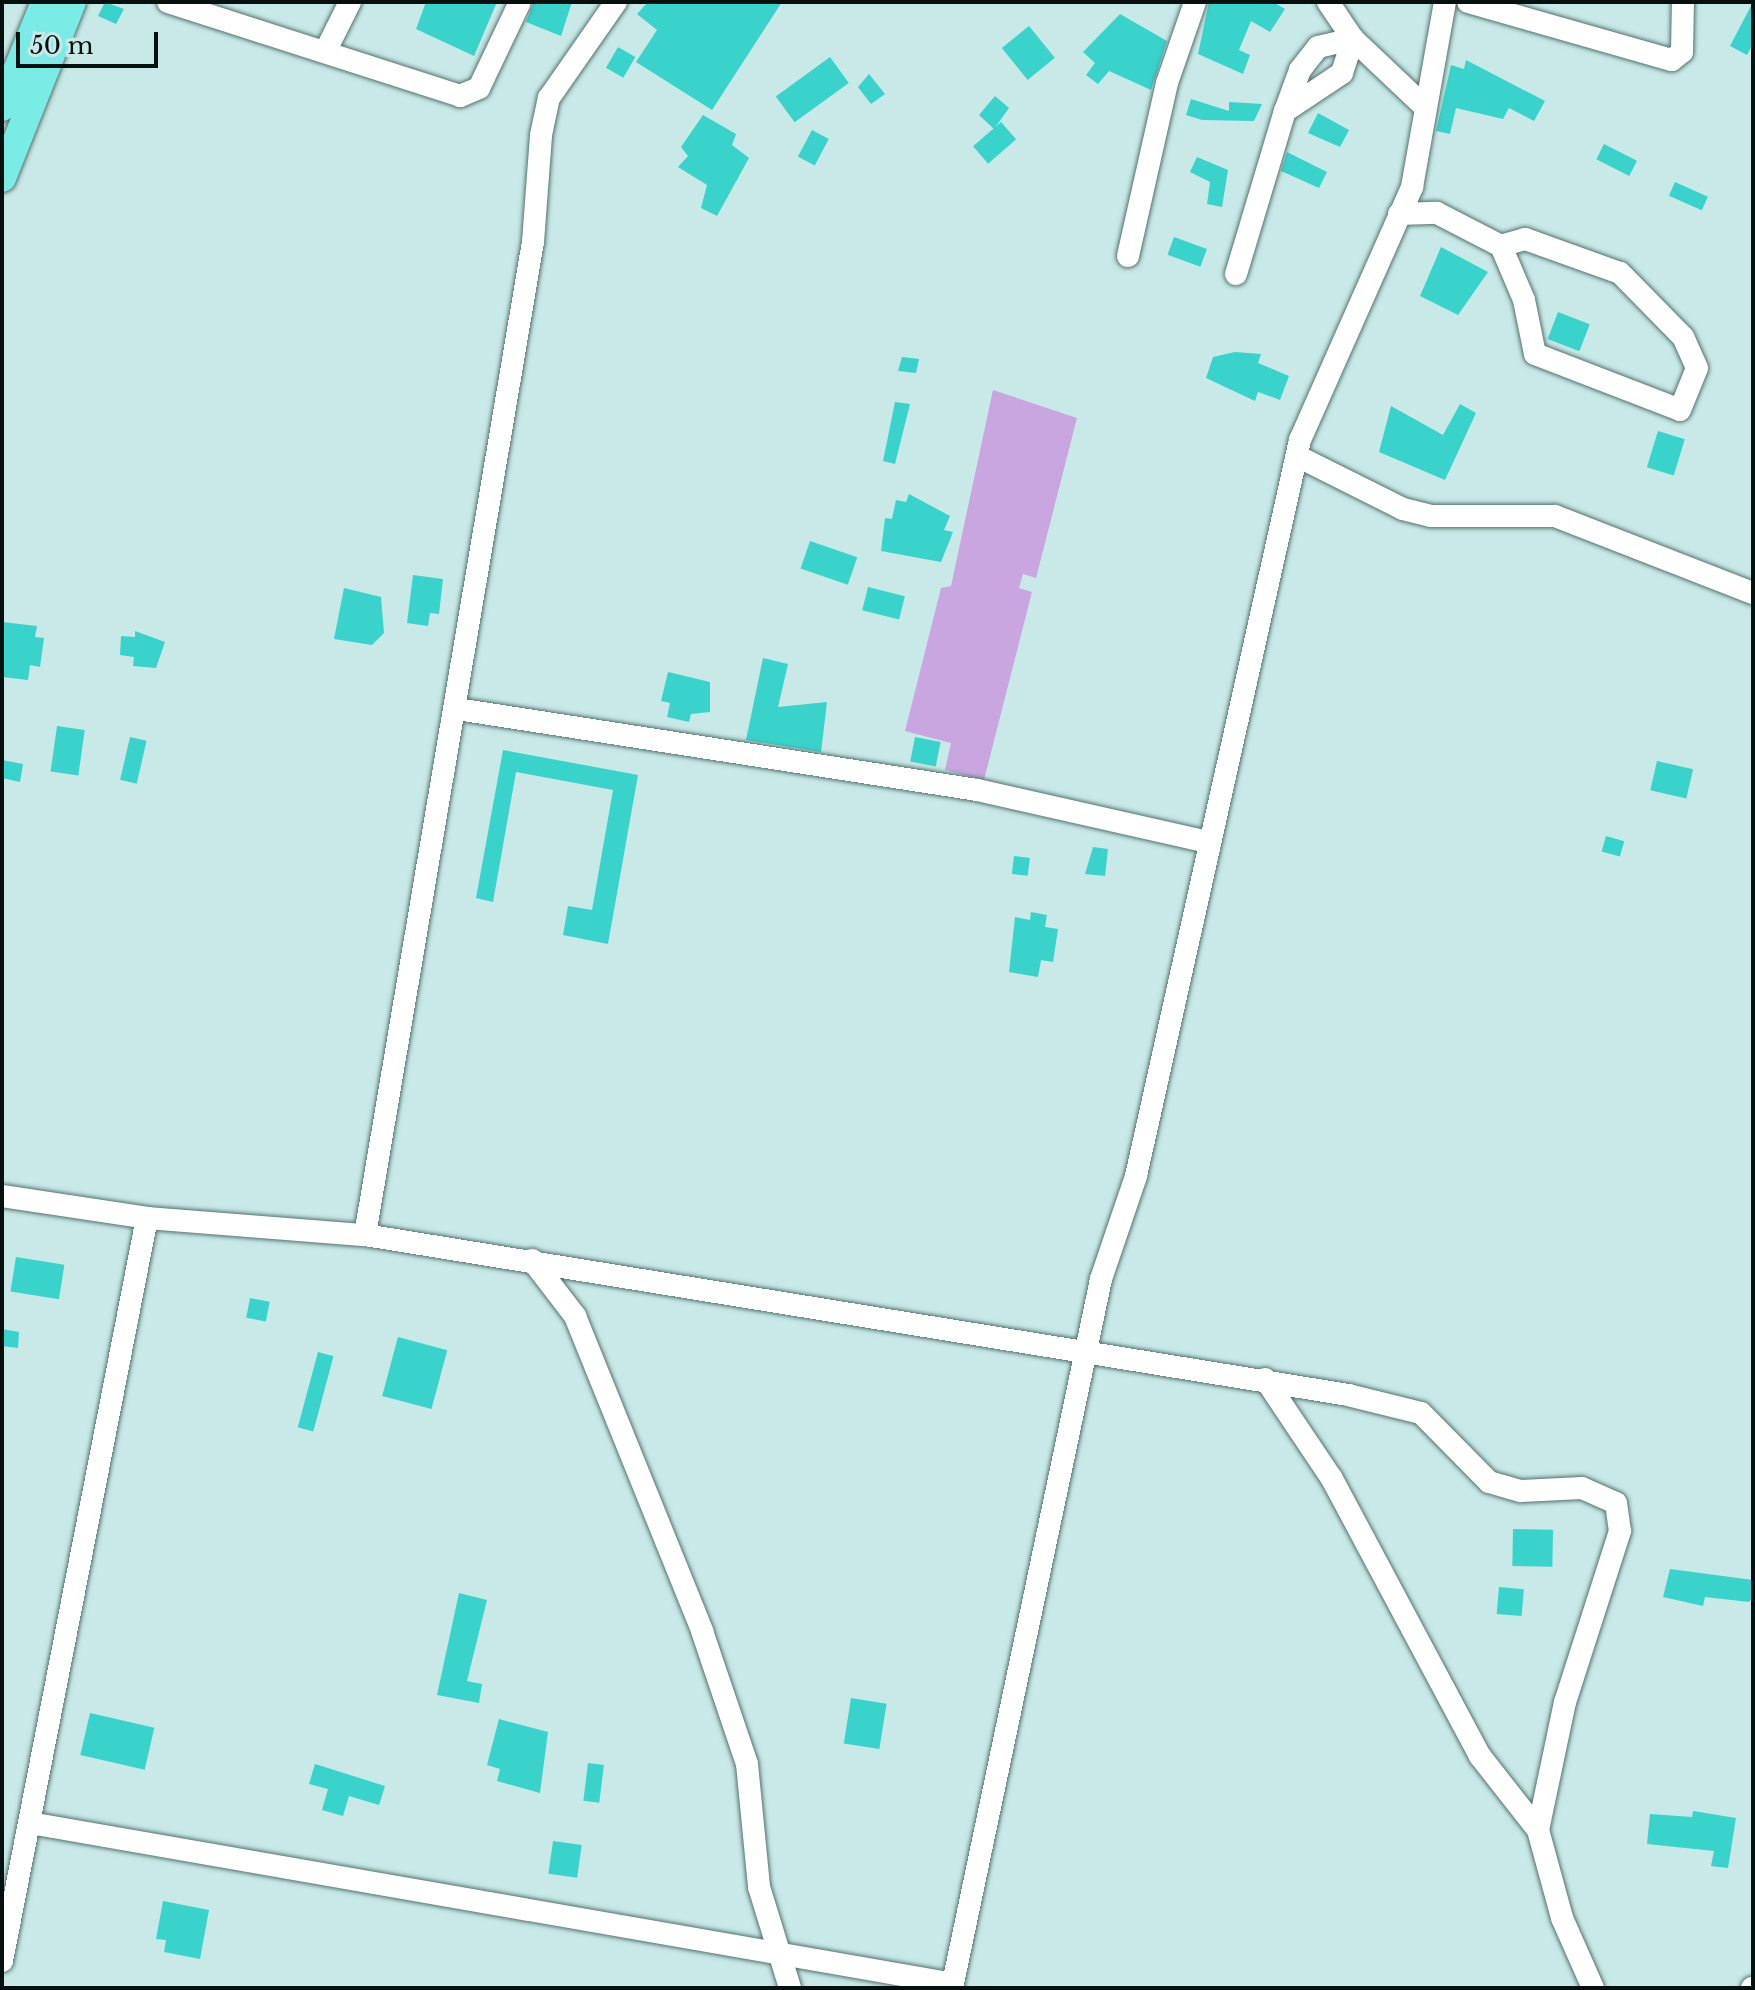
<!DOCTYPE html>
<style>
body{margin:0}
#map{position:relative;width:1755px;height:1990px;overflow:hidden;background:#c8e9e7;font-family:"Libre Baskerville",serif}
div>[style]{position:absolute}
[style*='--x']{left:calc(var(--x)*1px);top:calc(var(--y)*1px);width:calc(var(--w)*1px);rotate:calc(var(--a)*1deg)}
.green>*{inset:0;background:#c9a6e0}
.building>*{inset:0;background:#39d3cc;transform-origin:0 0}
.roads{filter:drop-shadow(0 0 2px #54726f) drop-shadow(0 0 2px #54726f)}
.minor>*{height:22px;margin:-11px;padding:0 11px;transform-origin:11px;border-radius:11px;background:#fff}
.major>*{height:28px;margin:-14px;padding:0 14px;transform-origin:14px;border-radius:14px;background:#7bebe6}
span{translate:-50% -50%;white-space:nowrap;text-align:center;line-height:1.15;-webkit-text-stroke:6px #c8e9e7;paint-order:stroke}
.frame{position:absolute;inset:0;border:4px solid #05100f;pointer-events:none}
.scale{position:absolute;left:16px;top:32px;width:142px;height:36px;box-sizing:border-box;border:4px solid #05100f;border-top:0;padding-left:10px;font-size:24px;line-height:28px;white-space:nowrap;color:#05100f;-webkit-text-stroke:6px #c8e9e7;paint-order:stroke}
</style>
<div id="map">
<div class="green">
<i style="clip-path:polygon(993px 390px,1077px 418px,1036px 578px,1023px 574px,1019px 588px,1032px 592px,984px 780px,945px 770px,951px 743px,905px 731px,941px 588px,951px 586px)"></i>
</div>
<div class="building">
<i style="clip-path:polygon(105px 2px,124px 9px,116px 24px,98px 16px)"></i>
<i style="clip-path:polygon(426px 2px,497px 2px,474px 56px,416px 29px)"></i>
<i style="clip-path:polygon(534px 2px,572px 2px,561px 36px,526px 22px)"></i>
<i style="clip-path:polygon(648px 2px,782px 2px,712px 110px,636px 62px,657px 30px,637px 14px)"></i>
<i style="clip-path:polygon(1209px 2px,1273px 2px,1285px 9px,1270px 32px,1251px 21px,1239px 50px,1250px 55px,1243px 74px,1198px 54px)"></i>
<i style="clip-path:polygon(1753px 2px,1753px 44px,1747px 55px,1730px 46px)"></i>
<i style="clip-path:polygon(1120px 14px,1167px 41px,1151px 90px,1109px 71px,1098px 84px,1086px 75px,1095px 63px,1083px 52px)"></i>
<i style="left:1029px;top:26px;width:41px;height:35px;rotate:51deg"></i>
<i style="left:618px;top:47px;width:20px;height:24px;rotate:30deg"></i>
<i style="left:830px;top:57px;width:32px;height:67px;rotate:54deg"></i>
<i style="clip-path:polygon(1466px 60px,1545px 101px,1534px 121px,1509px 108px,1503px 119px,1456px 108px,1450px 134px,1436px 131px,1451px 65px,1464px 69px)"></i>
<i style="clip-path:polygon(869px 74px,885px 94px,871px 104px,858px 87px)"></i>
<i style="clip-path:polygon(995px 96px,1009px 108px,994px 129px,979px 115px)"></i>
<i style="clip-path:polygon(1191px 99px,1229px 111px,1229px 102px,1262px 104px,1254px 121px,1202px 120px,1186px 115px)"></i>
<i style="clip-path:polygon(1318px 113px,1349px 130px,1340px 147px,1308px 133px)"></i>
<i style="clip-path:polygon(703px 115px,736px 134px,732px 145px,749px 158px,717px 216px,701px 208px,707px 185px,678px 167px,688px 156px,681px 147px)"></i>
<i style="left:1001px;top:122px;width:23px;height:37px;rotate:49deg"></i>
<i style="left:812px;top:130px;width:19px;height:30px;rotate:28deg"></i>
<i style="left:1604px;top:144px;width:37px;height:17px;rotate:27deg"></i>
<i style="clip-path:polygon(1287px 152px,1327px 172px,1319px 188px,1281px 171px)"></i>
<i style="clip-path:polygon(1197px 157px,1228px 170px,1222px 207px,1207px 204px,1210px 182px,1190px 172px)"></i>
<i style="left:1675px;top:182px;width:36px;height:15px;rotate:24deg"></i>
<i style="left:1174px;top:237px;width:35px;height:19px;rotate:20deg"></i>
<i style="clip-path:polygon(1441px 247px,1488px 272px,1458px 315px,1420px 296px)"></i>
<i style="left:1558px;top:312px;width:34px;height:29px;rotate:21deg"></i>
<i style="clip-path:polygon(1235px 352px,1261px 354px,1258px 363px,1289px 376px,1280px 400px,1258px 392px,1255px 401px,1206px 378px,1213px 357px)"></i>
<i style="clip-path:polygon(902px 357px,919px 359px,916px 373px,898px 371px)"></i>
<i style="clip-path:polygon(895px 402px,910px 404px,895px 464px,883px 461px)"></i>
<i style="clip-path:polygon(1460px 404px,1476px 413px,1445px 480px,1379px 452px,1391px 406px,1443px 435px)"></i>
<i style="left:1658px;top:431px;width:28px;height:38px;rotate:17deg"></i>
<i style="clip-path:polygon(909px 494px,950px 516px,944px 530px,953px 532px,941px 562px,881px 551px,885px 518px,892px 519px,896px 500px,906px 502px)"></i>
<i style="left:810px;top:541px;width:50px;height:29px;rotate:19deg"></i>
<i style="clip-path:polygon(413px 575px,443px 579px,439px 614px,430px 613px,428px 626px,407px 623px)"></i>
<i style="left:868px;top:587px;width:38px;height:24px;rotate:14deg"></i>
<i style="clip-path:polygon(344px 588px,381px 597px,384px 633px,372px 645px,334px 639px)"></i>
<i style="clip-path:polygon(2px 622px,37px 626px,35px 637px,44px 638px,40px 667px,30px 665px,28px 680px,2px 677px)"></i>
<i style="clip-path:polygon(135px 631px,165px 642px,156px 668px,133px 666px,134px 657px,120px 655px,121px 636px,135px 637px)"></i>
<i style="clip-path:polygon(763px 658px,788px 664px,778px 707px,827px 702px,821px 752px,746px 740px)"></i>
<i style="clip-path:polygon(668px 672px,710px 682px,710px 712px,691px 714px,689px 722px,667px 717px,670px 703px,661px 701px)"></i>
<i style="left:57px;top:726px;width:28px;height:46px;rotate:8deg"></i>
<i style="left:130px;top:737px;width:17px;height:44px;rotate:13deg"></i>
<i style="left:915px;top:737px;width:26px;height:25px;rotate:11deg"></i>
<i style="clip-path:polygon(503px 750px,638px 775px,608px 944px,563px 935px,568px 906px,592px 910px,613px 790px,516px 772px,493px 902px,476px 898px)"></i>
<i style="clip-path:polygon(2px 760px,23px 764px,20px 782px,2px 778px)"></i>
<i style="left:1657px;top:761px;width:37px;height:30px;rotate:13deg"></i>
<i style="left:1606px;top:836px;width:19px;height:16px;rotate:16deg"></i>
<i style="clip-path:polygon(1093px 847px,1108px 849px,1105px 876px,1085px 874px)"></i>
<i style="left:1014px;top:856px;width:16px;height:18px;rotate:7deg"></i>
<i style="clip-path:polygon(1031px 912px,1047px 915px,1045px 927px,1058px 929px,1053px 962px,1041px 960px,1038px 977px,1009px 972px,1015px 917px,1030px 920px)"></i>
<i style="left:16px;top:1257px;width:49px;height:35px;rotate:9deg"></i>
<i style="left:250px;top:1298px;width:20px;height:20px;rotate:11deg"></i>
<i style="clip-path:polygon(2px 1329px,19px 1332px,18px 1348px,2px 1346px)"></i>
<i style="left:398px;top:1337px;width:51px;height:61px;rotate:15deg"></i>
<i style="left:318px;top:1352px;width:16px;height:78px;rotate:15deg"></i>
<i style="left:1513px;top:1529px;width:40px;height:37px;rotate:1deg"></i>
<i style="clip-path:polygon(1670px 1569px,1753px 1580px,1753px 1596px,1749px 1602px,1705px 1597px,1703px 1606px,1663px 1597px)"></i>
<i style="left:1499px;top:1587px;width:25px;height:27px;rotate:5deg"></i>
<i style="clip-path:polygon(459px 1593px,487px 1600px,467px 1681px,482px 1684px,479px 1703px,437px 1695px)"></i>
<i style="left:851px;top:1698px;width:36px;height:46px;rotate:9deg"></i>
<i style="left:90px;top:1713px;width:66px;height:43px;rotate:13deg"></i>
<i style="clip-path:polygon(499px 1719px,548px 1732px,540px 1793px,497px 1781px,500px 1769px,487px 1765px)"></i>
<i style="left:588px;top:1763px;width:16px;height:38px;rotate:7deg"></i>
<i style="clip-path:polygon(315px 1764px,385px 1786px,379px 1805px,349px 1796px,343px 1816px,322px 1810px,328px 1789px,309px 1784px)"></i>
<i style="clip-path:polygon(1693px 1811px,1736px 1818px,1728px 1868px,1711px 1866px,1714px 1851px,1647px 1844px,1650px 1814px,1692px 1817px)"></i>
<i style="left:553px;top:1841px;width:29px;height:33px;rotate:8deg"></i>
<i style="clip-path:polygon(163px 1901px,209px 1910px,200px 1959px,164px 1952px,166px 1940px,156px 1939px)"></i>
</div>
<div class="roads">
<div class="minor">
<i style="--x:168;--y:2;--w:307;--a:17.8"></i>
<i style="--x:460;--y:96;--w:21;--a:-23"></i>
<i style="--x:479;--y:88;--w:95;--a:-64.5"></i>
<i style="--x:1328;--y:2;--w:45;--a:56"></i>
<i style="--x:1353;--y:39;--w:100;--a:43.4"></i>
<i style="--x:1468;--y:2;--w:212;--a:15.9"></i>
<i style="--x:1672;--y:60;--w:13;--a:-39"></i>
<i style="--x:1682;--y:52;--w:50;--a:-88.9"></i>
<i style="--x:1353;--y:39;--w:36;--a:108"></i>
<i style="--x:1342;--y:73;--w:69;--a:146.3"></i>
<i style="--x:1285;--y:111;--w:44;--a:-69.9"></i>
<i style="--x:1300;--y:70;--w:29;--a:-52"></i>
<i style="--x:1318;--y:47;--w:36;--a:-13"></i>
<i style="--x:326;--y:50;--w:54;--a:-63.4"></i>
<i style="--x:1399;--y:214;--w:38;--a:-2"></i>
<i style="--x:1437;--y:213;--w:72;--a:27.3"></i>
<i style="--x:1501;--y:246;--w:59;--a:66.9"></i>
<i style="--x:1524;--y:300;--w:55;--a:78.5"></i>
<i style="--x:1535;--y:354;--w:155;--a:21.1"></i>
<i style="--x:1680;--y:410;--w:45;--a:-68"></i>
<i style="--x:1697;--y:368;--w:34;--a:-114"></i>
<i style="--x:1683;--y:337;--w:90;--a:-134.5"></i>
<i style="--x:1620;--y:273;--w:101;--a:-160.3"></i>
<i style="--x:1525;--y:239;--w:25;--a:164"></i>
<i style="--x:1128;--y:256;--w:177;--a:-77.3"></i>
<i style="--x:1167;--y:83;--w:86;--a:-70.9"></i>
<i style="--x:1236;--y:274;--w:170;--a:-73.3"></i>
<i style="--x:1299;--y:457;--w:116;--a:26.6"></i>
<i style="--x:1403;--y:509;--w:29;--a:14"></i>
<i style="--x:1431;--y:516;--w:124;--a:0"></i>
<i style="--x:1555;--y:516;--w:212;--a:21.3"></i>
<i style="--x:457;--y:709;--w:526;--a:8.85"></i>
<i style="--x:977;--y:790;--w:236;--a:12.7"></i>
<i style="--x:2;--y:1196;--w:147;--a:8.6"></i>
<i style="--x:147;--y:1218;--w:219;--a:4.5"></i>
<i style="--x:365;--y:1235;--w:996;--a:9.24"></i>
<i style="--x:1348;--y:1395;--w:75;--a:13.9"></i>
<i style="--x:1421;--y:1413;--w:97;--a:45.4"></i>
<i style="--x:1489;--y:1482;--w:33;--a:16"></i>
<i style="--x:1521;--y:1491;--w:61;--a:-2.8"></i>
<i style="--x:1582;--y:1488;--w:37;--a:24"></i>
<i style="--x:1616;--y:1503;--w:28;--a:82"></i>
<i style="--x:1620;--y:1531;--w:180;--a:107.8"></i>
<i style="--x:1565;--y:1702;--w:131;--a:101.9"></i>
<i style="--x:1538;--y:1830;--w:91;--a:74.7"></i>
<i style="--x:1562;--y:1918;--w:77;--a:66.1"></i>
<i style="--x:365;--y:1235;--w:1007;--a:-80.4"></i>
<i style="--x:533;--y:242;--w:107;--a:-85.7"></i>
<i style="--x:541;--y:135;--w:38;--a:-78"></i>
<i style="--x:549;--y:98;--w:117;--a:-55.1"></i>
<i style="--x:532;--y:1260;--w:71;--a:52.5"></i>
<i style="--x:575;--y:1316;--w:340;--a:68"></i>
<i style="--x:702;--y:1631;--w:140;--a:71.3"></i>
<i style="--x:747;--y:1764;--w:124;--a:84.4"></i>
<i style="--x:759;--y:1887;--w:106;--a:72.9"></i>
<i style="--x:1265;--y:1379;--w:120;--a:56.2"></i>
<i style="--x:1332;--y:1479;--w:314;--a:61.9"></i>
<i style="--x:1480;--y:1756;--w:94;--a:51.9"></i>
<i style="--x:30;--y:1823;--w:937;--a:9.89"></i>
<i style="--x:2;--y:1961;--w:757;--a:-78.96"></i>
<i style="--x:952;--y:1988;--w:724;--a:-78.13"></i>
<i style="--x:1101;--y:1279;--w:109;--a:-71.2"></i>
<i style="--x:1136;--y:1176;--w:754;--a:-77.44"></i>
<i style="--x:1300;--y:440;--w:277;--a:-66.1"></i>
<i style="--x:1412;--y:187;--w:188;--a:-79.9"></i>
<i style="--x:1752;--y:1988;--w:1;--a:0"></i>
</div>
<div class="major">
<i style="--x:2;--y:107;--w:113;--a:-67.7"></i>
<i style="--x:2;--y:178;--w:189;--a:-68.3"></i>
</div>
</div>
<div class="frame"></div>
<div class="scale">50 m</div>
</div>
